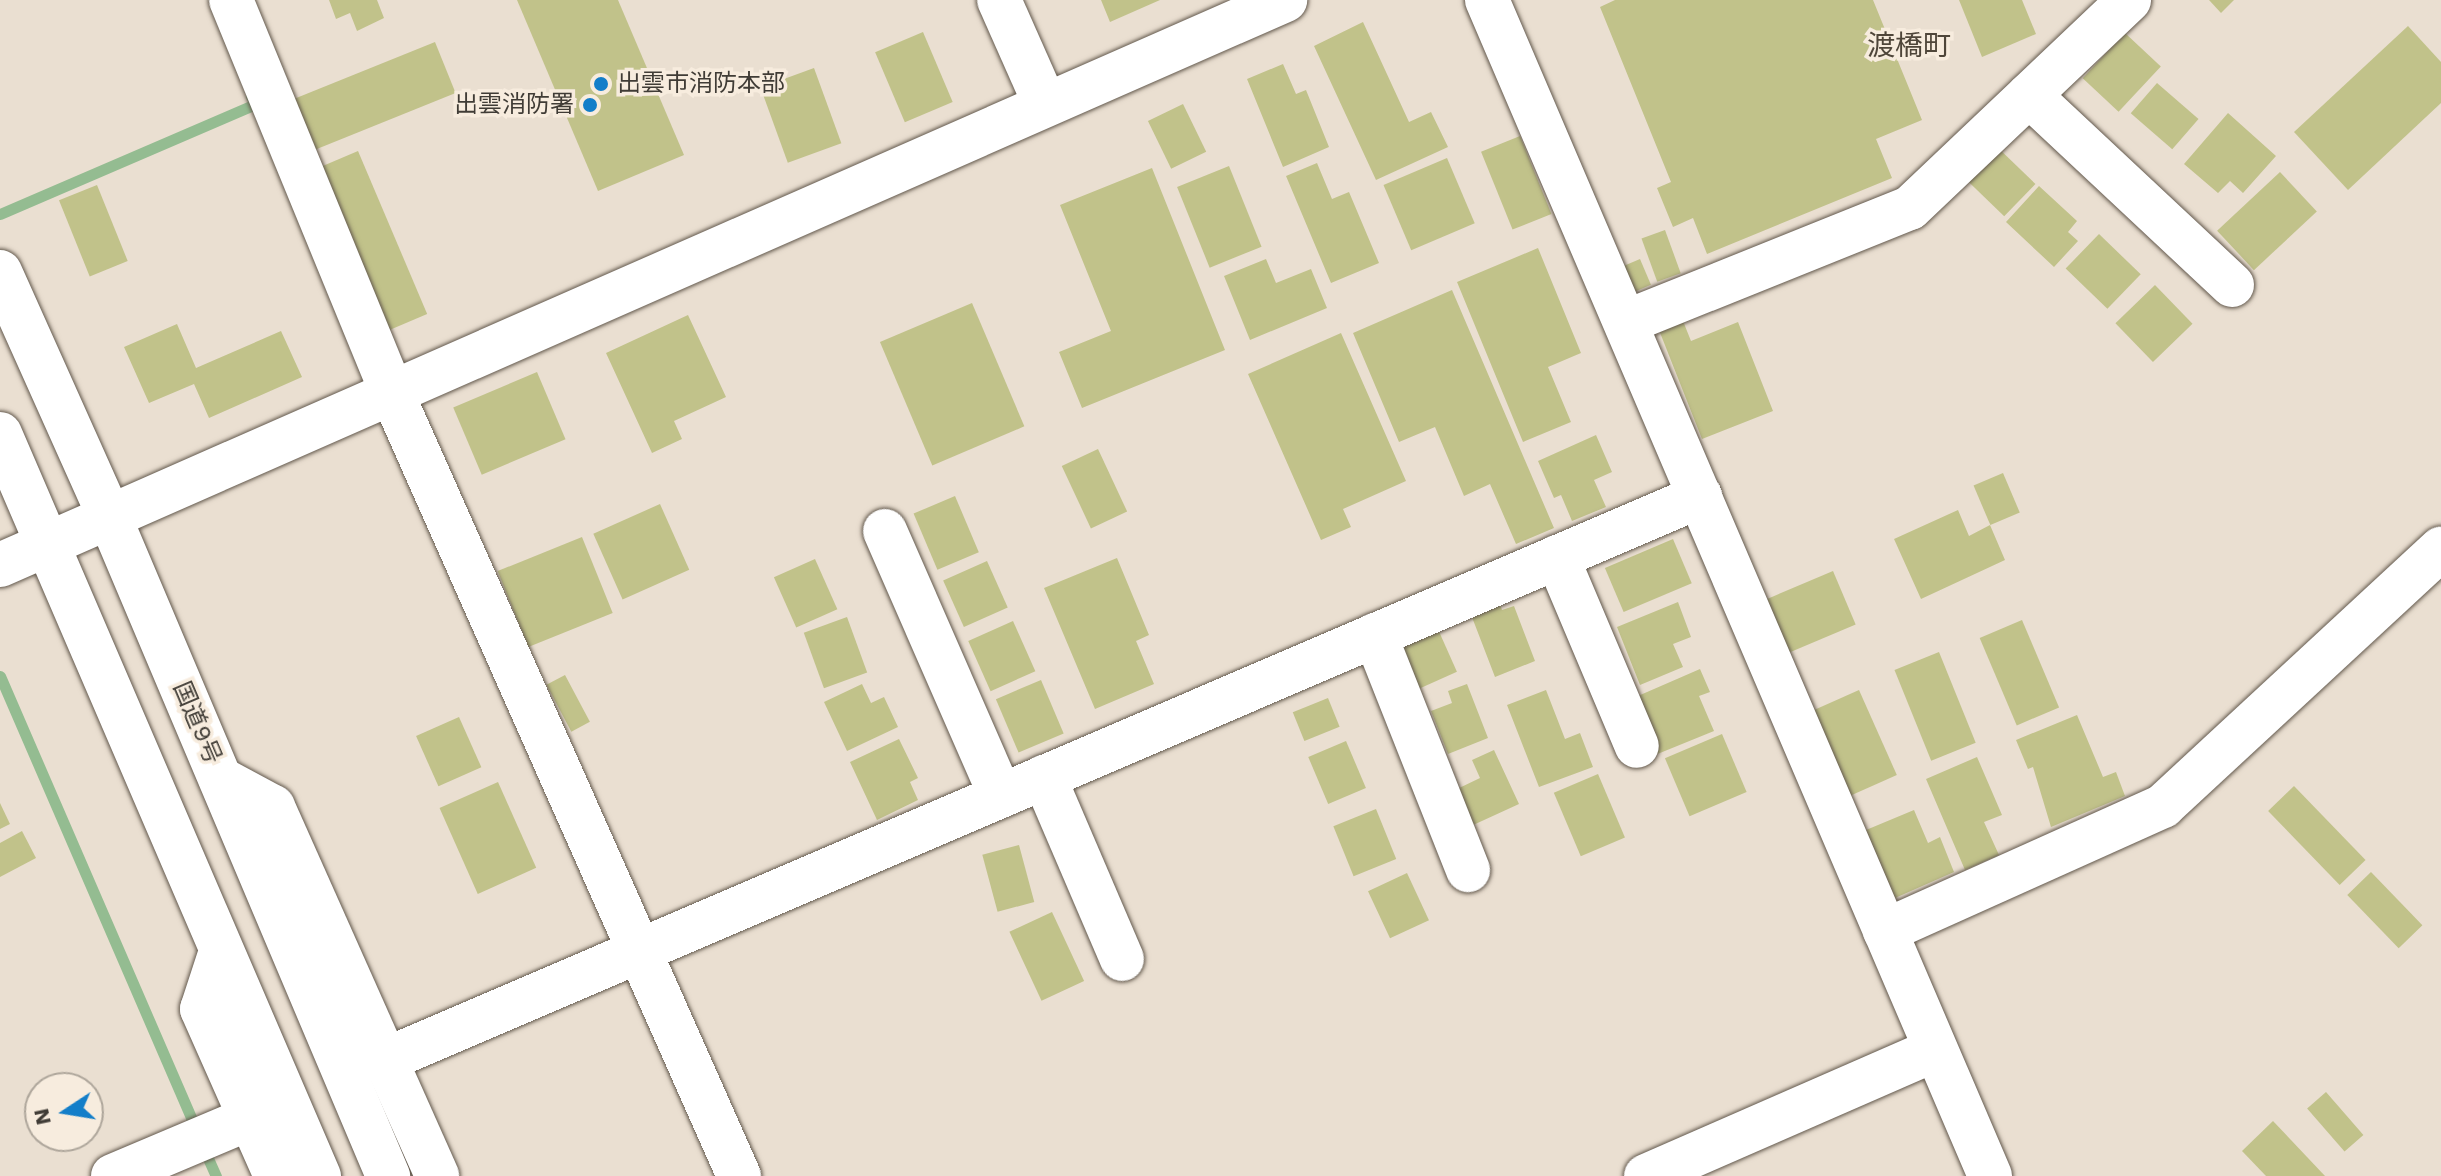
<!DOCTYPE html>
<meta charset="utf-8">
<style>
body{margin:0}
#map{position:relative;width:2441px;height:1176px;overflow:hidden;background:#eadfd1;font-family:"Work Sans","Noto Sans JP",sans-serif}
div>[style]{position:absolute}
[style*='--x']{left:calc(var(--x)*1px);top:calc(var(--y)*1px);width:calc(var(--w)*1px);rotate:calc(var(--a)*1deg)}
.stream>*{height:11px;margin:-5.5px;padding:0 5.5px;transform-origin:5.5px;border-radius:5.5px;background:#94bc91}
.building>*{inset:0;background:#c1c28a;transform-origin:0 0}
.roads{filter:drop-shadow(0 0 2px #62584c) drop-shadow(0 0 2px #62584c)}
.minor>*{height:44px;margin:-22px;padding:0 22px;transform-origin:22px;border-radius:22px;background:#fff}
.highway>*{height:44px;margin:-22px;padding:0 22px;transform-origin:22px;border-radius:22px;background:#fff}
.dots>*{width:22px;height:22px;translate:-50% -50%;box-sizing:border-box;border:4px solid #f7ecde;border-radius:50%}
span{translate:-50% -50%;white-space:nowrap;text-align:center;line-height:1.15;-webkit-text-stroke:7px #f7ecde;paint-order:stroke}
.poi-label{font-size:24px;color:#403c36}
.left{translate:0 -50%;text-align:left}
.right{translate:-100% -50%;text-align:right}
.street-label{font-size:24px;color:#403c36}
.quarter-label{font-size:28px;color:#4f463a}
.north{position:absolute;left:24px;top:1072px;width:80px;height:80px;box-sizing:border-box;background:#f7ecde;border:2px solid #aea69b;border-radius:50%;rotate:258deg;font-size:22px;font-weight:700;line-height:32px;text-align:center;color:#403c36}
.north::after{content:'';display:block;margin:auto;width:28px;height:36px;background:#137ec9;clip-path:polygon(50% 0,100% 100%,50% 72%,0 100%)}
</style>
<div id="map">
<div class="stream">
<i style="--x:0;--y:214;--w:278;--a:-23.3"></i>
<i style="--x:255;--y:104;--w:9;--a:-117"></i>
<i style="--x:0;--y:676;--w:496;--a:66.6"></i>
<i style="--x:203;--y:1147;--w:32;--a:66"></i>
</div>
<div class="building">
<i style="clip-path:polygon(329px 0,377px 0,384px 18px,357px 31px,350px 13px,336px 19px)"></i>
<i style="clip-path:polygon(517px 0,618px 0,684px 155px,598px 191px)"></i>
<i style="clip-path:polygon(1101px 0,1160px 0,1110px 22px)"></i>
<i style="clip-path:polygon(1615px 0,1873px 0,1922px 120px,1876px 139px,1892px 178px,1707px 254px,1693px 218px,1673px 227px,1657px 188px,1671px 182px,1600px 7px)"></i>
<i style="clip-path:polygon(1959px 0,2022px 0,2036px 34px,1982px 57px)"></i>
<i style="clip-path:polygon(2209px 0,2234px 0,2221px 13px)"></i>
<i style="clip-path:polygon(1363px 22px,1409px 122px,1431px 112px,1448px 147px,1376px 180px,1314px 46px)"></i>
<i style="clip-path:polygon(2408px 26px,2441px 62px,2441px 103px,2348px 190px,2294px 132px)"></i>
<i style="left:923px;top:32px;width:76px;height:52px;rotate:67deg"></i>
<i style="left:2125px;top:33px;width:49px;height:62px;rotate:43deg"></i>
<i style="left:435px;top:42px;width:55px;height:163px;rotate:68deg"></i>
<i style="clip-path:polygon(1283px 64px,1296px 94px,1306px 90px,1329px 147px,1283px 167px,1247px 79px)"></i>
<i style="left:814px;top:68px;width:80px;height:57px;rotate:70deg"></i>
<i style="left:2157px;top:83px;width:55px;height:40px;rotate:41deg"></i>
<i style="left:1183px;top:104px;width:53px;height:39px;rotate:64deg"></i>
<i style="clip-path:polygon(2228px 113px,2276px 156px,2243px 193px,2230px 181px,2218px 193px,2184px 164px)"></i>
<i style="left:1520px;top:136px;width:84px;height:42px;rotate:68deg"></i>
<i style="left:1993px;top:143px;width:59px;height:45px;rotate:44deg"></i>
<i style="left:358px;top:151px;width:177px;height:53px;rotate:67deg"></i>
<i style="left:1447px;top:158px;width:71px;height:69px;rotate:67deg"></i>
<i style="clip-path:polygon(1317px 163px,1332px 199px,1349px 192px,1379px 263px,1331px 283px,1286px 176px)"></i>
<i style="left:1229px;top:166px;width:87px;height:56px;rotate:68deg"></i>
<i style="clip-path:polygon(1152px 168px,1225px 350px,1082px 408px,1059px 352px,1111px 331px,1060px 205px)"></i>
<i style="left:2280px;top:172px;width:54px;height:86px;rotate:47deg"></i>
<i style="left:97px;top:185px;width:82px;height:41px;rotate:68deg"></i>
<i style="clip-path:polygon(2039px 186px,2077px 221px,2068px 232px,2078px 241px,2054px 267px,2006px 222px)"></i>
<i style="left:1665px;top:230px;width:46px;height:25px;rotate:70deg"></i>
<i style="left:2099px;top:234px;width:58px;height:48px;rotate:44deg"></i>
<i style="clip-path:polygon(1538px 248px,1581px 353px,1548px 367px,1571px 422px,1523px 442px,1457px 282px)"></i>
<i style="clip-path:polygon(1266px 259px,1276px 283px,1311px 269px,1327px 308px,1250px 340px,1224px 276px)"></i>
<i style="left:1640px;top:259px;width:28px;height:21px;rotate:67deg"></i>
<i style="left:2155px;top:285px;width:54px;height:55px;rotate:46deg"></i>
<i style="clip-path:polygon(1452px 290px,1554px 528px,1516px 544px,1490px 484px,1464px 496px,1435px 427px,1399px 442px,1353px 333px)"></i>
<i style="left:972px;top:303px;width:134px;height:100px;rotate:67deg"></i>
<i style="clip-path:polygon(688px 315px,726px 397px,674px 421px,682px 439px,652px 453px,606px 353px)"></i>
<i style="clip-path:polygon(1681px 316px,1691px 341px,1738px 322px,1773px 411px,1702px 439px,1657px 325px)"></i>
<i style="clip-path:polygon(177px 324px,196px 368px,281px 331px,302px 377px,209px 418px,194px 384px,149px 403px,124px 347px)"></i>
<i style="clip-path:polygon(1341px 333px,1406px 481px,1343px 509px,1351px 527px,1321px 540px,1248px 374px)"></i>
<i style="left:537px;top:372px;width:73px;height:91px;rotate:67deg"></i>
<i style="clip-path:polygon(1596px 435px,1612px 472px,1594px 480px,1606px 507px,1572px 521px,1561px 495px,1554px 498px,1538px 461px)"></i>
<i style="left:1098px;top:449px;width:69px;height:40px;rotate:65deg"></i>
<i style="left:2003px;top:473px;width:43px;height:32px;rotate:67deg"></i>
<i style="left:955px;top:496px;width:61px;height:45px;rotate:67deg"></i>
<i style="left:660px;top:504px;width:72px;height:73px;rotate:66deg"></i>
<i style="clip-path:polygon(1958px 510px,1969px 536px,1990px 525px,2005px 560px,1921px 599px,1894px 539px)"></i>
<i style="left:582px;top:537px;width:82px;height:91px;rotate:68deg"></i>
<i style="left:1673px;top:539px;width:48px;height:74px;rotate:67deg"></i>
<i style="clip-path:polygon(1117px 558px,1149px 635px,1136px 641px,1154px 684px,1095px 709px,1044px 588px)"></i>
<i style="left:815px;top:559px;width:55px;height:45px;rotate:66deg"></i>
<i style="left:987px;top:561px;width:51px;height:48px;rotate:66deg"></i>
<i style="left:1833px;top:571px;width:58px;height:81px;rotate:67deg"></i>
<i style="clip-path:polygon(1499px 601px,1502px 610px,1514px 606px,1535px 661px,1495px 677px,1470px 612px)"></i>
<i style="clip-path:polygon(1678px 602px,1691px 637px,1673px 644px,1683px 667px,1640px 685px,1617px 627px)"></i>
<i style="left:847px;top:617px;width:59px;height:46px;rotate:70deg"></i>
<i style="left:2022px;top:620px;width:95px;height:46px;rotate:67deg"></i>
<i style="left:1013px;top:621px;width:55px;height:49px;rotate:66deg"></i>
<i style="left:1437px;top:627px;width:49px;height:47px;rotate:66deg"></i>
<i style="left:1939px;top:652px;width:98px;height:48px;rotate:68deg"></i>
<i style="clip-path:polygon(1700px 669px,1710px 692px,1699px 696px,1714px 731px,1655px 755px,1631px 699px)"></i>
<i style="left:565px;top:675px;width:53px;height:21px;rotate:62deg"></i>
<i style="left:1041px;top:680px;width:58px;height:49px;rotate:67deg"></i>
<i style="clip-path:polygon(862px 684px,871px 703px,884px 697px,898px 727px,847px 751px,824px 702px)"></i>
<i style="clip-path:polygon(1467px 684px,1488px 738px,1448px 754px,1431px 711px,1452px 703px,1448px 691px)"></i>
<i style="clip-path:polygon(1546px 690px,1565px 739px,1580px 733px,1593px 767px,1539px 787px,1507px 705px)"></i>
<i style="left:1859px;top:690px;width:93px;height:51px;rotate:66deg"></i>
<i style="left:1328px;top:698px;width:31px;height:38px;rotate:68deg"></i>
<i style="clip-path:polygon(2077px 715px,2103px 777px,2116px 772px,2125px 796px,2051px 827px,2033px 767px,2028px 769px,2016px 740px)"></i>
<i style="left:459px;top:717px;width:55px;height:47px;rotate:66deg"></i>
<i style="left:1722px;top:734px;width:63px;height:62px;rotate:67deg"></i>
<i style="clip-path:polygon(899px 739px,918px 778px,910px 782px,918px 800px,877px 820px,850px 762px)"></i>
<i style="left:1346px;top:741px;width:51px;height:41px;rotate:67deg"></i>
<i style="clip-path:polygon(1494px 750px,1519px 804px,1471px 826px,1455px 790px,1480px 778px,1472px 760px)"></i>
<i style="clip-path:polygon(1977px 757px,2002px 815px,1984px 822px,1999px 855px,1965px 870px,1926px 779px)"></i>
<i style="left:1598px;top:774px;width:69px;height:48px;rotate:67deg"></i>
<i style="left:498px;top:782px;width:94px;height:64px;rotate:66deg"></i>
<i style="left:2294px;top:786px;width:103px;height:36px;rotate:46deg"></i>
<i style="clip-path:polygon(0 803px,10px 824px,0 829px)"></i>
<i style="left:1376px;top:809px;width:54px;height:46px;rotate:68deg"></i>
<i style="clip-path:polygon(1914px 810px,1928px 843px,1940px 837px,1954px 872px,1895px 898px,1866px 830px)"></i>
<i style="clip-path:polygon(22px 831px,36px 858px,0 877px,0 843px)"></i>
<i style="left:1019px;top:845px;width:59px;height:38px;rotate:75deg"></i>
<i style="left:2371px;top:872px;width:74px;height:33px;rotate:46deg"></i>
<i style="left:1407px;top:873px;width:52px;height:43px;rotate:65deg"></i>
<i style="left:1052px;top:912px;width:76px;height:47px;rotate:65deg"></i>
<i style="left:2326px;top:1092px;width:57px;height:25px;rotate:49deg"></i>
<i style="clip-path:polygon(2273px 1121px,2325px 1176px,2266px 1176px,2242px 1151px)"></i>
</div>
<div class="roads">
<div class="minor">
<i style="--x:231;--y:0;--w:422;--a:67.7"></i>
<i style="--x:391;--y:391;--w:859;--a:66.09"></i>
<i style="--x:999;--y:0;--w:114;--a:66.1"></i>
<i style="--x:1487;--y:0;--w:1279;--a:66.84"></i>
<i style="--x:2029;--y:95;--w:278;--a:43.1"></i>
<i style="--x:1626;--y:322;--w:306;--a:-21.9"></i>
<i style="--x:1910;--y:208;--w:302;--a:-43.5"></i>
<i style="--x:885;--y:531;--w:289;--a:66.4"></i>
<i style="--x:1557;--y:557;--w:205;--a:67.1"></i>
<i style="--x:0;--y:565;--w:1404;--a:-23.73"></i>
<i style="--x:1375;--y:635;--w:253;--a:68.4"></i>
<i style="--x:1044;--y:777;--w:198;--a:66.8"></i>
<i style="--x:221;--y:779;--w:59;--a:28.3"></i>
<i style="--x:273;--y:807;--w:404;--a:66"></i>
<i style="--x:1885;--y:931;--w:305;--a:-24.2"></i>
<i style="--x:2163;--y:806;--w:379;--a:-42.8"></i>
<i style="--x:221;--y:951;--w:61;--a:108.1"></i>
<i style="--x:202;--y:1009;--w:183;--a:66.1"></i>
<i style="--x:385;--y:1060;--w:1431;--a:-23.21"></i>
<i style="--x:113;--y:1176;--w:149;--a:-22.9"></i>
<i style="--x:1646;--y:1176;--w:315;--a:-23.6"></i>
</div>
<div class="highway">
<i style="--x:0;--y:272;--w:267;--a:65.9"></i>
<i style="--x:109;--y:516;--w:717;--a:67.08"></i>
<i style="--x:0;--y:434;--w:808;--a:66.74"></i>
</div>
</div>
<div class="dots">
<i style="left:601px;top:84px;background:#137ec9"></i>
<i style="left:590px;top:105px;background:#137ec9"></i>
</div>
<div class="poi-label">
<span class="left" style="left:617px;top:84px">出雲市消防本部</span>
<span class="right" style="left:574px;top:105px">出雲消防署</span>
</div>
<div class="street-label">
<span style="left:197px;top:723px;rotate:67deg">国道9号</span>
</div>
<div class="quarter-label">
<span style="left:1909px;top:46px">渡橋町</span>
</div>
<div class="north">N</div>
</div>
